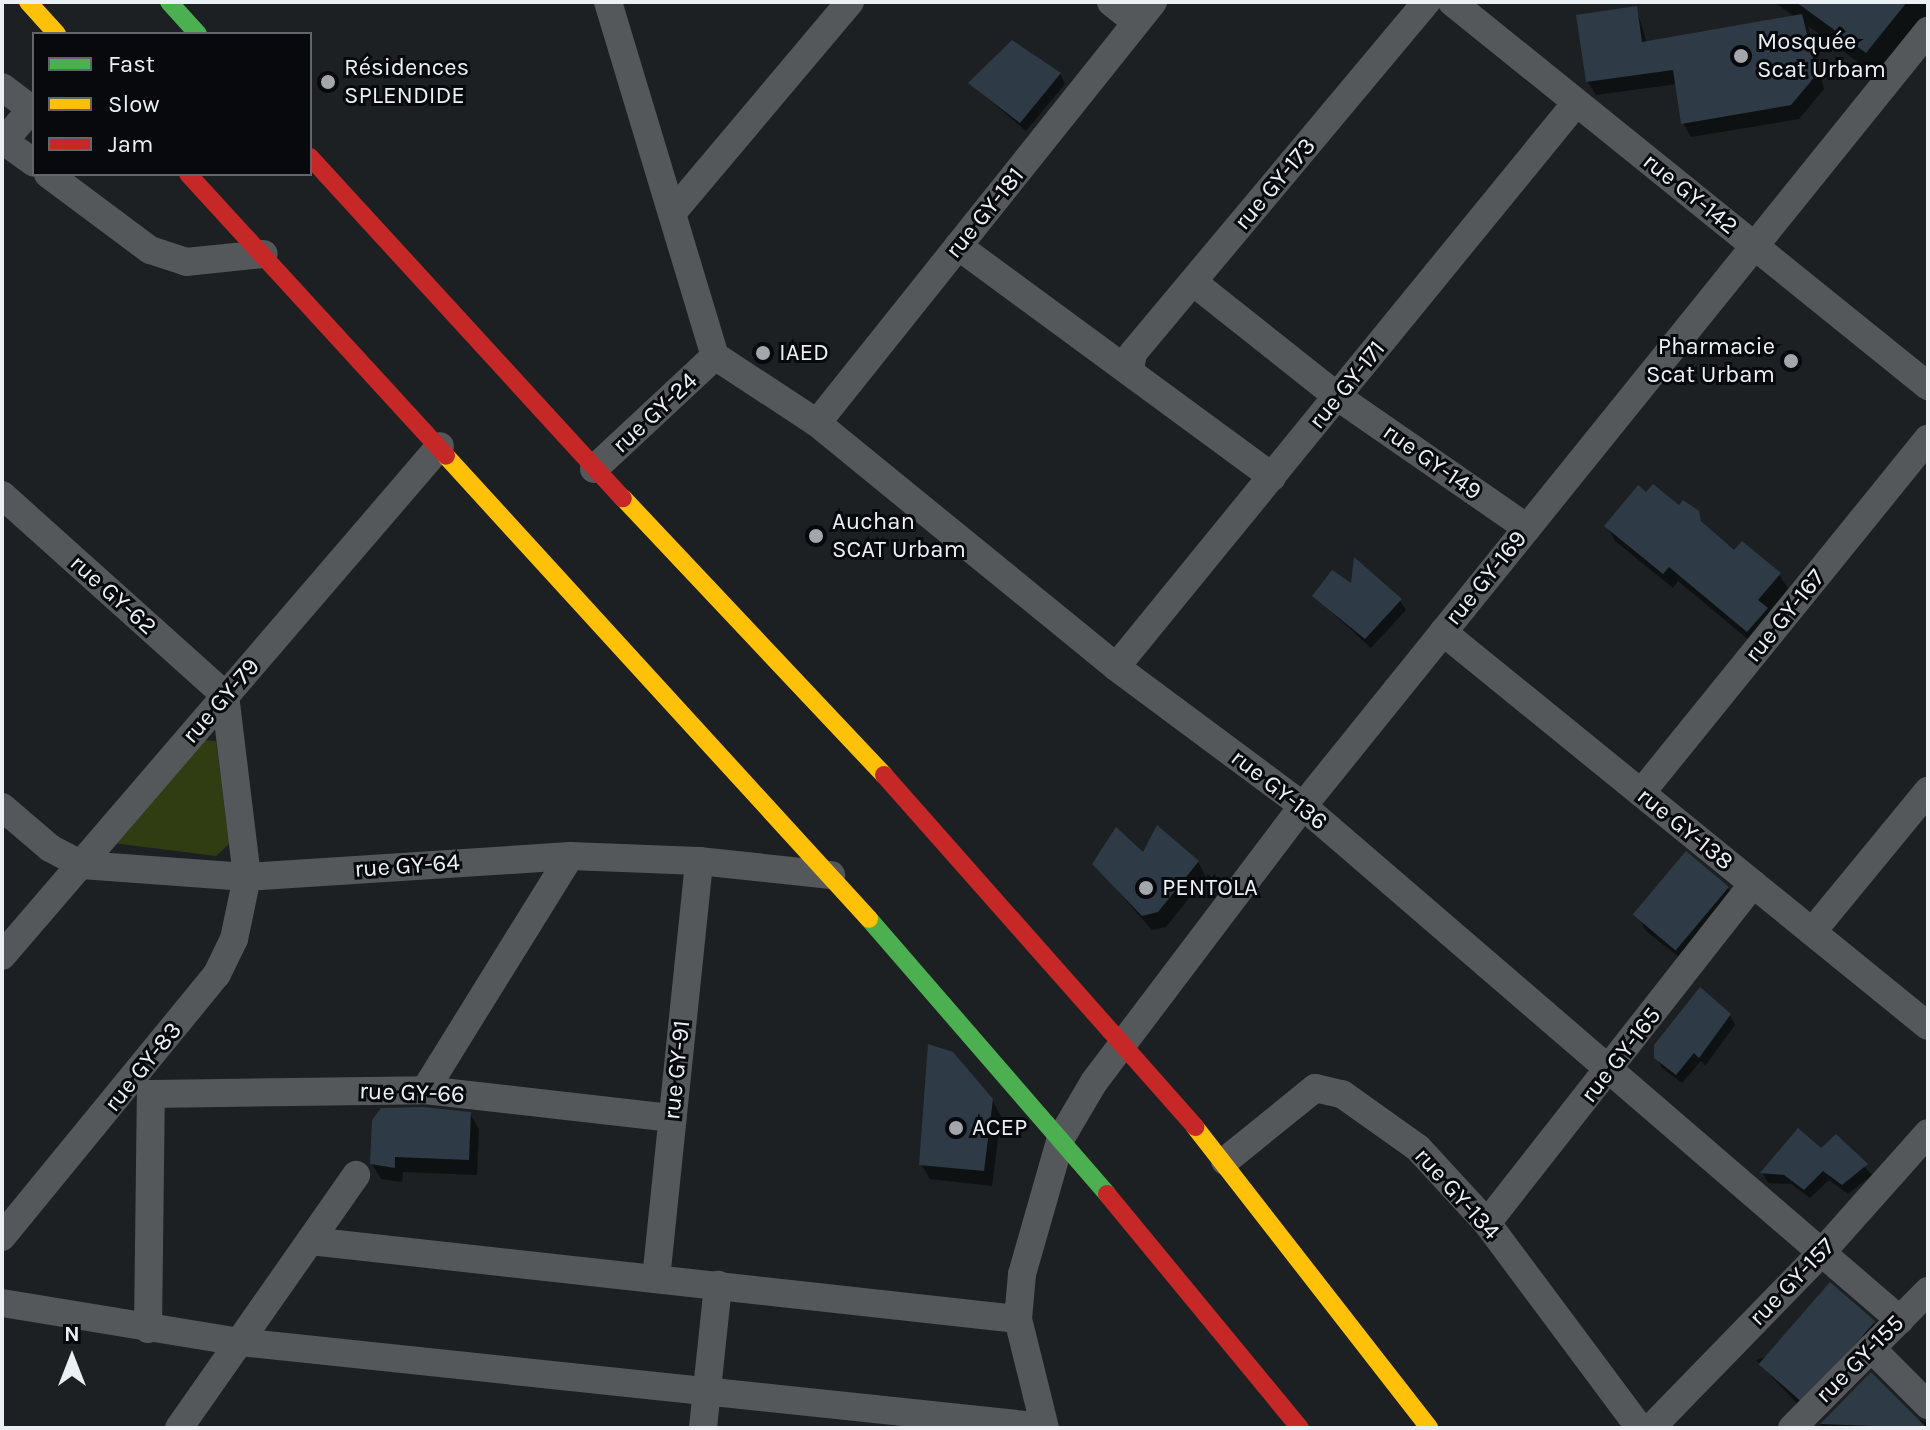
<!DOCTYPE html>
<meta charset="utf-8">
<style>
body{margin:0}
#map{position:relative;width:1930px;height:1430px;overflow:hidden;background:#1c2023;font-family:Karla,sans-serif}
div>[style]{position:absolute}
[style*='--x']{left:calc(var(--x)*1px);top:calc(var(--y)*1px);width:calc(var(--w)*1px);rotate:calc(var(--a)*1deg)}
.green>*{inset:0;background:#303d12}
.shadow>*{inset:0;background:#0007}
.building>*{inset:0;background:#2e3a45;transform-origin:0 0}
.street>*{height:28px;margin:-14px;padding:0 14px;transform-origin:14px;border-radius:14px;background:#55585a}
.fast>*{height:18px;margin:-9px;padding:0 9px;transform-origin:9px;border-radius:9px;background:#4caf50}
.slow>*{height:18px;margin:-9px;padding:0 9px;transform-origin:9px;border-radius:9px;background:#ffc107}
.jam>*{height:18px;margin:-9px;padding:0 9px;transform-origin:9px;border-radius:9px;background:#c62828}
.dots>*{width:22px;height:22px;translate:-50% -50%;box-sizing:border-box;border:4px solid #07090c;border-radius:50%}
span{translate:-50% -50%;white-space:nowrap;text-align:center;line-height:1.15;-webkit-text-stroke:6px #07090c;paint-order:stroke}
.poi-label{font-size:24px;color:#ebf0f4}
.left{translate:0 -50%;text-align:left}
.right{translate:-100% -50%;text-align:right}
.street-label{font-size:24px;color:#ebf0f4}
.frame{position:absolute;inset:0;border:4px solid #ebf0f4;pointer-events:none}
.legend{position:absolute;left:32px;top:32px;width:280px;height:144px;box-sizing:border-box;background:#07090c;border:2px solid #626569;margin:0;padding:10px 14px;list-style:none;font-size:24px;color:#ebf0f4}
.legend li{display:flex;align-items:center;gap:16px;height:40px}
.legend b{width:40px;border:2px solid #626569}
.north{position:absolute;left:32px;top:1318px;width:80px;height:80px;-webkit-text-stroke:6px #07090c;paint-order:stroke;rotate:0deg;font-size:22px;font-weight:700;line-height:32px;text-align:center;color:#ebf0f4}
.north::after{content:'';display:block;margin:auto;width:28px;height:36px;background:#ebf0f4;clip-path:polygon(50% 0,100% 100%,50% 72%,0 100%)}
</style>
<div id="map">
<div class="green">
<i style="clip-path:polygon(204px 740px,216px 741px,229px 844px,216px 856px,113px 843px)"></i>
</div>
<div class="shadow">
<i style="clip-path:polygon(1774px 2px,1928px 2px,1928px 25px,1883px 80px,1808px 26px,1824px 89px,1799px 119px,1691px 137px,1683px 123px,1677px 84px,1596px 95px,1588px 82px,1636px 8px,1647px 43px,1795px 17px)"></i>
<i style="clip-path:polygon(1060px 74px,1065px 84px,1026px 131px,970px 83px)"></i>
<i style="clip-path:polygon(1683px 503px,1734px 553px,1779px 574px,1788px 589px,1768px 613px,1775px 624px,1756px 646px,1678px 581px,1673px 588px,1615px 541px,1607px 526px)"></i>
<i style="clip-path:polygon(1352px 587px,1400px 601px,1406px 610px,1371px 648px,1314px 596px)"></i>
<i style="clip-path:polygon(1144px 855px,1198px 862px,1206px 877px,1166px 927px,1152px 930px,1094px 864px)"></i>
<i style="clip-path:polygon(1728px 888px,1737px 903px,1688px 964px,1646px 931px,1638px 916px)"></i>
<i style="clip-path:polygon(1730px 1015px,1735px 1025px,1705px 1066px,1701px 1061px,1682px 1083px,1662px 1068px,1656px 1057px)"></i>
<i style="clip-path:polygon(992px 1100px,1001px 1116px,992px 1186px,930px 1179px,921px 1164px)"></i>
<i style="clip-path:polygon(470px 1114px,479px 1129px,477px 1175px,403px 1172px,402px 1182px,381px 1179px,372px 1164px)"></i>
<i style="clip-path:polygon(1798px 1130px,1821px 1150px,1836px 1137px,1872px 1175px,1848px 1194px,1829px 1180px,1810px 1198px,1791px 1184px,1768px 1183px,1763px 1174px)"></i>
<i style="clip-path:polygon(1873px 1322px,1879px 1332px,1802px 1409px,1756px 1360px)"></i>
<i style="clip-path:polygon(1871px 1375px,1916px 1419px,1928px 1423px,1928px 1428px,1818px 1428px)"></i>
</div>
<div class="building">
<i style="clip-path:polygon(1796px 2px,1907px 2px,1866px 53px)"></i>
<i style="clip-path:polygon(1637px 6px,1642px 42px,1802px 14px,1817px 74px,1791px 105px,1681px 124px,1673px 70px,1586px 82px,1576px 15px)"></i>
<i style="clip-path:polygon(1012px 40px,1061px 73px,1020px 123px,968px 83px)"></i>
<i style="clip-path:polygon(1653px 484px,1679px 505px,1683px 500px,1699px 511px,1701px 521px,1734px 550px,1742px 541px,1781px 573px,1758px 600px,1768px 608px,1747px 632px,1669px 567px,1663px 574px,1604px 526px,1638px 485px,1646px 492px)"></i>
<i style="clip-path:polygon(1354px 557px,1402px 599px,1365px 639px,1312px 596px,1332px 570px,1351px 583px)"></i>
<i style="clip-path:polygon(1157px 825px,1199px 861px,1158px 912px,1142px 916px,1092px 864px,1116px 827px,1143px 852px)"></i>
<i style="left:1686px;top:851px;width:56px;height:83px;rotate:40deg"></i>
<i style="clip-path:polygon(1700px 987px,1731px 1014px,1699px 1058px,1694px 1053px,1676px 1075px,1654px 1058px,1654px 1045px)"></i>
<i style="clip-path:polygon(928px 1044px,953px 1052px,993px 1099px,984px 1171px,919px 1165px)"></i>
<i style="clip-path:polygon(424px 1107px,471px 1112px,469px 1160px,395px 1157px,395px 1168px,370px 1164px,372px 1120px,381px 1108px)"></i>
<i style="clip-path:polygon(1798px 1128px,1821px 1148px,1836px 1134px,1868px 1164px,1842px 1185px,1823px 1171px,1804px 1190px,1784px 1175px,1760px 1173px)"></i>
<i style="left:1830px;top:1282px;width:60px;height:109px;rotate:41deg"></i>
<i style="clip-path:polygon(1871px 1372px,1927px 1428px,1820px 1424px)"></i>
</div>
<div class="street">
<i style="--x:608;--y:2;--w:370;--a:73.2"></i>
<i style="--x:1111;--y:2;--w:32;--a:39"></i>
<i style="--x:1452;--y:2;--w:612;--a:38.89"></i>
<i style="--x:2;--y:87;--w:36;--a:37"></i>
<i style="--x:4;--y:141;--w:37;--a:36"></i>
<i style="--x:2;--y:143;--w:49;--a:-49.1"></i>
<i style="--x:48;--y:174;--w:127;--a:36.7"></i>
<i style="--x:150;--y:250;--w:38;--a:18"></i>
<i style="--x:186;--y:262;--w:78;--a:-5.9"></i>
<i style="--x:673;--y:212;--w:275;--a:-49.9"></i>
<i style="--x:958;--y:246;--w:390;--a:36.3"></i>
<i style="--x:1193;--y:282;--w:185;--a:38.4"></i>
<i style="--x:1338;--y:397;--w:230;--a:34.7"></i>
<i style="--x:715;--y:356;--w:122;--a:33.3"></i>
<i style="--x:817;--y:423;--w:386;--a:39.2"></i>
<i style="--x:1116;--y:667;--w:233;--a:36.6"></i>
<i style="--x:1303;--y:806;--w:788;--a:40.73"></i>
<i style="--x:1130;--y:369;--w:16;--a:-79"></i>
<i style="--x:1133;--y:353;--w:458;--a:-50.1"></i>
<i style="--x:817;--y:423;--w:539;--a:-51.41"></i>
<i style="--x:594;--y:469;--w:166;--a:-43"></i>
<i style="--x:2;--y:495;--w:300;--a:41.9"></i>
<i style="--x:225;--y:695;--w:183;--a:83.1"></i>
<i style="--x:247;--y:877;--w:63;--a:101.8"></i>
<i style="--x:234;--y:939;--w:39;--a:116"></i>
<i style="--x:217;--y:974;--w:340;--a:129.3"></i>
<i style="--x:1443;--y:632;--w:625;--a:39.09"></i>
<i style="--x:1116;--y:667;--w:728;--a:-50.8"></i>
<i style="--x:1641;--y:793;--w:456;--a:-51"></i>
<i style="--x:2;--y:807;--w:63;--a:40.5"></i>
<i style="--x:50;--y:848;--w:36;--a:28"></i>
<i style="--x:82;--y:865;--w:165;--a:4.2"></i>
<i style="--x:247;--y:877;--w:324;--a:-3.7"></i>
<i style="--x:570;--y:856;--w:129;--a:2.2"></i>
<i style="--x:699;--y:861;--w:133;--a:6.1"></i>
<i style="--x:1812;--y:932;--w:183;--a:-50.6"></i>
<i style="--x:2;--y:956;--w:672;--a:-49.34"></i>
<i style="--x:425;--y:1090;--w:275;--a:-58.2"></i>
<i style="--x:151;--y:1094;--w:274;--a:-0.8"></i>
<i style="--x:425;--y:1090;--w:249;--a:6.5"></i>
<i style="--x:1225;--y:1161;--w:116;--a:-39"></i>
<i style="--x:1315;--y:1088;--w:28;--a:13"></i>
<i style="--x:1342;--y:1094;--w:93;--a:35.4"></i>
<i style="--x:1418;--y:1148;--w:102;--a:47.4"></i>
<i style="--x:1487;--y:1223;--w:256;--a:53.3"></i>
<i style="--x:1487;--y:1223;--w:431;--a:-51.9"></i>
<i style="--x:310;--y:1241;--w:712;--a:6.29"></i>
<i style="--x:656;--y:1279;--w:420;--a:-84.1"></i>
<i style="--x:2;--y:1303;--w:241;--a:9.3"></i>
<i style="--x:240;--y:1342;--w:808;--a:6.03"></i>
<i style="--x:148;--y:1329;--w:235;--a:-89.3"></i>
<i style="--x:1871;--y:1348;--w:81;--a:45"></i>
<i style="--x:179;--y:1428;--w:309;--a:-55"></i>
<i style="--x:703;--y:1428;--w:144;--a:-84"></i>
<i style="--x:1045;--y:1428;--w:112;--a:-103.9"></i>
<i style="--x:1018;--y:1319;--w:45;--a:-84.9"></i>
<i style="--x:1022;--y:1274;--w:141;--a:-74"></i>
<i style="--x:1061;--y:1138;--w:65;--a:-59.5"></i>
<i style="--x:1094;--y:1082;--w:346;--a:-52.9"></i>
<i style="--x:1303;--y:806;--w:996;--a:-51.12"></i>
<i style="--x:1651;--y:1428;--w:245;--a:-45.8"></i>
<i style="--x:1822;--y:1252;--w:159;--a:-48.3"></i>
<i style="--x:1792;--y:1428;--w:193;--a:-45.2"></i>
</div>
<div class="fast">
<i style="--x:169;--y:2;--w:43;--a:47.8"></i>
<i style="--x:869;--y:919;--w:364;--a:49.1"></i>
</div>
<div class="slow">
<i style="--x:28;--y:2;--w:43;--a:47.8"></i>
<i style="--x:446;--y:456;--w:627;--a:47.58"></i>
<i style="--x:623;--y:498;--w:381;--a:46.7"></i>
<i style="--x:1195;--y:1127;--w:381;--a:52.1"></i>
</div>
<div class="jam">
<i style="--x:310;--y:157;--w:463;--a:47.5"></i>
<i style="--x:188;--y:174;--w:382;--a:47.5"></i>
<i style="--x:884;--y:775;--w:470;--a:48.5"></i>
<i style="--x:1107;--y:1194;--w:303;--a:50.5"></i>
</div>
<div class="dots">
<i style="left:1741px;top:56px;background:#a3a7ab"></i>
<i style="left:328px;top:82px;background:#a3a7ab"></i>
<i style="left:763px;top:353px;background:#a3a7ab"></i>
<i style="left:1791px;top:361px;background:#a3a7ab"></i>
<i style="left:816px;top:536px;background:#a3a7ab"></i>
<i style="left:1146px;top:888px;background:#a3a7ab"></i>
<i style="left:956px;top:1128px;background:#a3a7ab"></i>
</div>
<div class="poi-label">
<span class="left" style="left:1757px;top:56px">Mosquée<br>Scat Urbam</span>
<span class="left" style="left:344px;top:82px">Résidences<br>SPLENDIDE</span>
<span class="right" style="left:1775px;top:361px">Pharmacie<br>Scat Urbam</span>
<span class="left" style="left:779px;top:353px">IAED</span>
<span class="left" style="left:832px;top:536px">Auchan<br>SCAT Urbam</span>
<span class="left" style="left:1162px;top:888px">PENTOLA</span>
<span class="left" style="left:972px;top:1128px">ACEP</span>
</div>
<div class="street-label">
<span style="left:1275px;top:184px;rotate:-50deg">rue GY-173</span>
<span style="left:1690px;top:194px;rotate:39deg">rue GY-142</span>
<span style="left:985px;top:213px;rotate:-51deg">rue GY-181</span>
<span style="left:1347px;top:385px;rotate:-51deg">rue GY-171</span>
<span style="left:655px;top:413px;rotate:-43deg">rue GY-24</span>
<span style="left:1432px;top:462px;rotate:35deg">rue GY-149</span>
<span style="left:1486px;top:578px;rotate:-51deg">rue GY-169</span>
<span style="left:113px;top:595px;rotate:42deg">rue GY-62</span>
<span style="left:1785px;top:616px;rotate:-51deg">rue GY-167</span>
<span style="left:221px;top:701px;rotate:-49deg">rue GY-79</span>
<span style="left:1279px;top:790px;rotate:38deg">rue GY-136</span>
<span style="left:1685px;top:829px;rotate:39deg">rue GY-138</span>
<span style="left:407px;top:866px;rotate:-4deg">rue GY-64</span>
<span style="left:1621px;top:1055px;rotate:-52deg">rue GY-165</span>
<span style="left:143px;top:1067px;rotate:-51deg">rue GY-83</span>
<span style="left:677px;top:1070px;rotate:-84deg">rue GY-91</span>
<span style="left:412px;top:1093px;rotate:2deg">rue GY-66</span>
<span style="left:1457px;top:1194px;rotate:48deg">rue GY-134</span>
<span style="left:1792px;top:1282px;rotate:-46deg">rue GY-157</span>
<span style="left:1860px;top:1359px;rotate:-45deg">rue GY-155</span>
</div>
<div class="frame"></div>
<ul class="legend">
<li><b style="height:10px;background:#4caf50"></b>Fast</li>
<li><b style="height:10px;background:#ffc107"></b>Slow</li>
<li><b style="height:10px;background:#c62828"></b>Jam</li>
</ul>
<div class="north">N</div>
</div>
